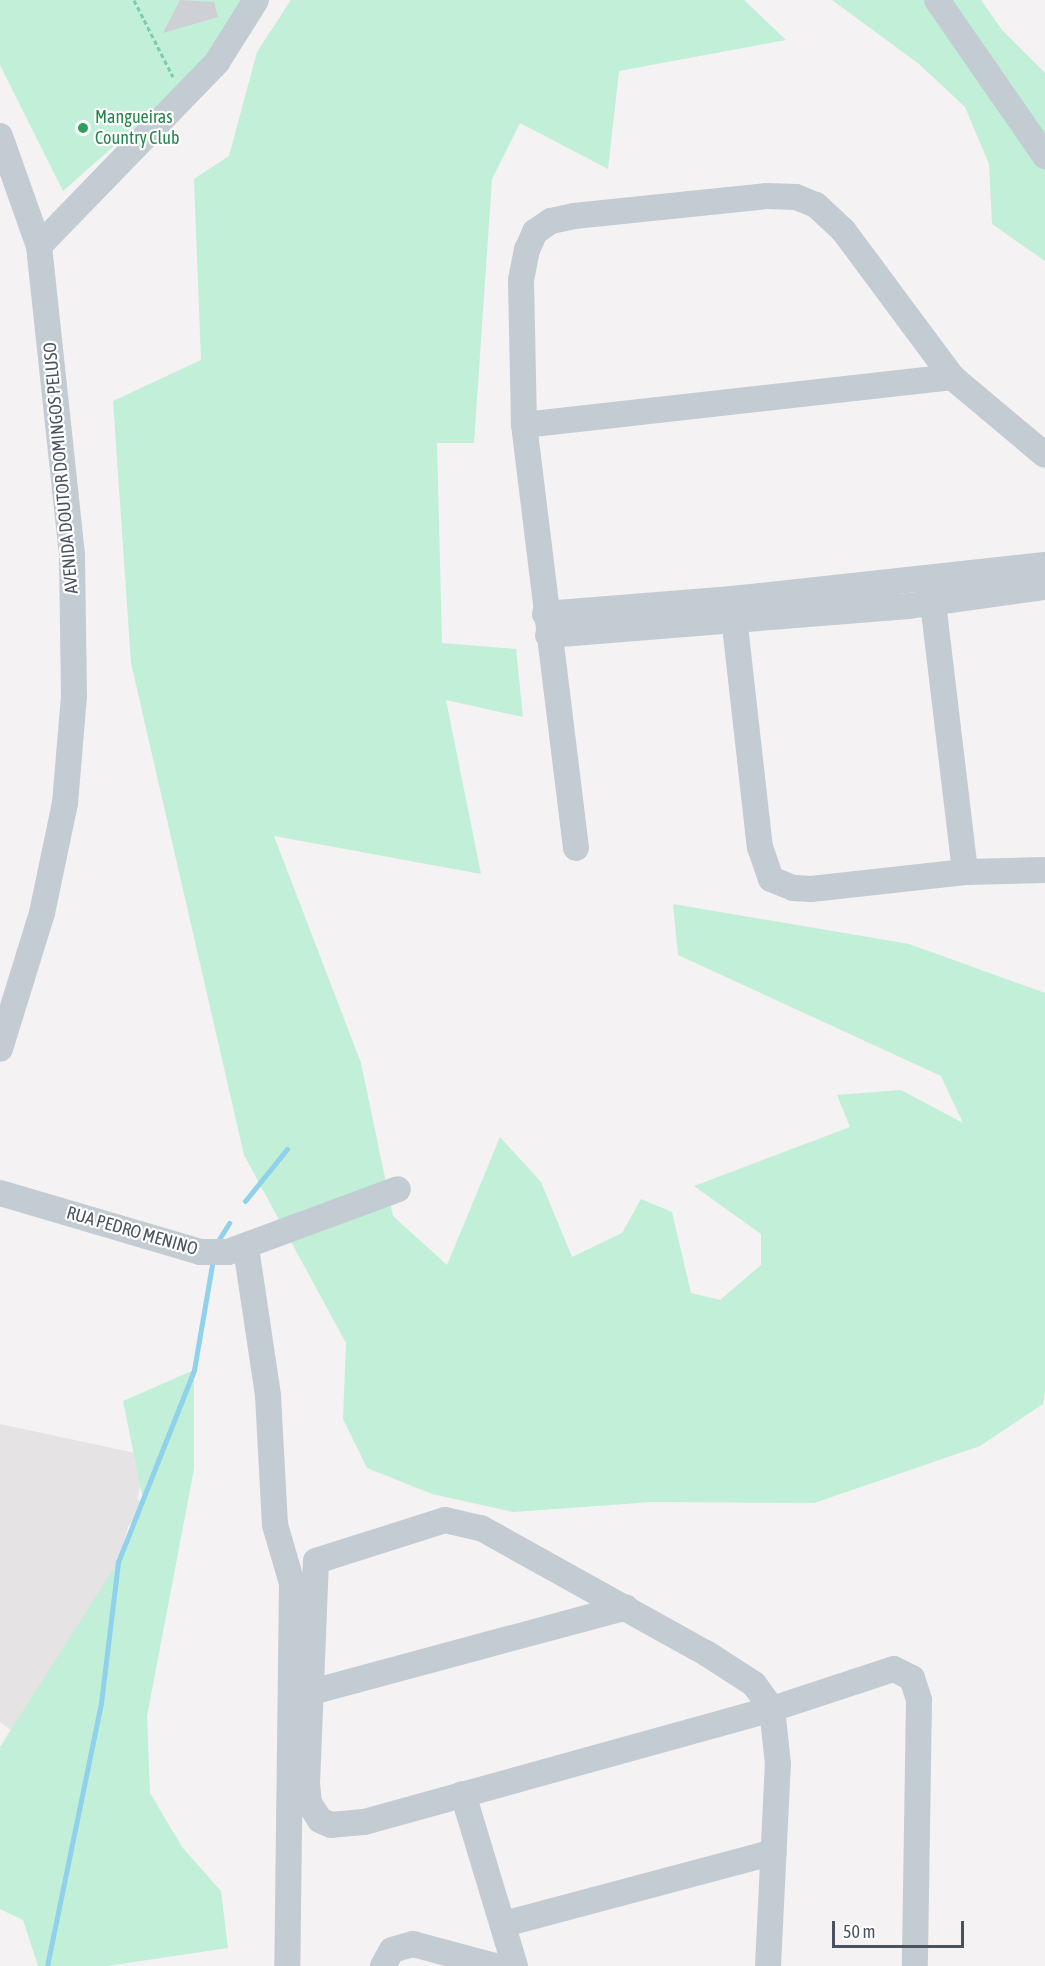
<!DOCTYPE html>
<style>
body{margin:0}
#map{position:relative;width:1045px;height:1966px;overflow:hidden;background:#f4f2f2;font-family:"Asap Condensed",sans-serif}
div>[style]{position:absolute}
[style*='--x']{left:calc(var(--x)*1px);top:calc(var(--y)*1px);width:calc(var(--w)*1px);rotate:calc(var(--a)*1deg)}
.education>*{inset:0;background:#e5e3e4}
.green>*{inset:0;background:#c2efd7}
.stream>*{height:5px;margin:-2.5px;padding:0 2.5px;transform-origin:2.5px;border-radius:2.5px;background:#90d2eb}
.building>*{inset:0;background:#ced0d6}
.path>*{height:3px;margin-top:-1.5px;transform-origin:0;background:repeating-linear-gradient(90deg,#7acdaa 0 4.5px,transparent 0 7.5px)}
.minor>*{height:26px;margin:-13px;padding:0 13px;transform-origin:13px;border-radius:13px;background:#c3cbd3}
.dots>*{width:16px;height:16px;translate:-50% -50%;box-sizing:border-box;border:3px solid #fff;border-radius:50%}
span{translate:-50% -50%;white-space:nowrap;text-align:center;line-height:1.15;-webkit-text-stroke:4.5px #fff;paint-order:stroke}
.leisure-label{font-size:18px;color:#27864d}
.left{translate:0 -50%;text-align:left}
.street-label{font-size:18px;color:#49535f}
.scale{position:absolute;left:832px;top:1921px;width:132px;height:27px;box-sizing:border-box;border:3px solid #49535f;border-top:0;padding-left:8px;font-size:18px;line-height:21px;white-space:nowrap;color:#49535f;-webkit-text-stroke:4px #fff;paint-order:stroke}
</style>
<div id="map">
<div class="education">
<i style="clip-path:polygon(0 1424px,149px 1456px,137px 1499px,144px 1504px,128px 1527px,113px 1579px,12px 1731px,0 1722px)"></i>
</div>
<div class="green">
<i style="clip-path:polygon(0 0,256px 0,215px 57px,63px 191px,0 65px)"></i>
<i style="clip-path:polygon(291px 0,744px 0,786px 40px,619px 71px,608px 169px,520px 123px,492px 179px,474px 443px,437px 443px,442px 643px,516px 649px,523px 717px,446px 700px,481px 874px,274px 836px,361px 1063px,393px 1216px,447px 1265px,500px 1137px,541px 1182px,572px 1257px,622px 1233px,641px 1199px,672px 1212px,691px 1293px,720px 1300px,761px 1265px,761px 1234px,694px 1186px,850px 1127px,837px 1095px,901px 1090px,963px 1123px,941px 1076px,678px 955px,673px 904px,909px 944px,1045px 993px,1045px 1391px,1043px 1404px,980px 1446px,814px 1503px,652px 1502px,513px 1512px,432px 1494px,367px 1468px,343px 1419px,346px 1343px,244px 1155px,131px 663px,113px 401px,201px 360px,194px 179px,229px 156px,257px 52px)"></i>
<i style="clip-path:polygon(832px 0,981px 0,1002px 30px,1045px 73px,1045px 261px,992px 224px,989px 164px,965px 107px,919px 64px)"></i>
<i style="clip-path:polygon(194px 1370px,194px 1469px,147px 1716px,150px 1793px,182px 1847px,221px 1891px,228px 1948px,107px 1966px,38px 1966px,23px 1920px,0 1909px,0 1747px,118px 1562px,144px 1504px,123px 1401px)"></i>
</div>
<div class="stream">
<i style="--x:245;--y:1201;--w:67;--a:-51.1"></i>
<i style="--x:216;--y:1244;--w:25;--a:-58"></i>
<i style="--x:47;--y:1966;--w:268;--a:-78.4"></i>
<i style="--x:101;--y:1703;--w:142;--a:-83.1"></i>
<i style="--x:118;--y:1562;--w:206;--a:-68.4"></i>
<i style="--x:194;--y:1370;--w:113;--a:-80.3"></i>
</div>
<div class="building">
<i style="clip-path:polygon(180px 0,214px 2px,218px 17px,163px 33px)"></i>
</div>
<div class="path">
<i style="--x:134;--y:0;--w:86;--a:63.1"></i>
</div>
<div class="minor">
<i style="--x:937;--y:0;--w:190;--a:55.3"></i>
<i style="--x:0;--y:136;--w:117;--a:70.5"></i>
<i style="--x:39;--y:246;--w:311;--a:83.9"></i>
<i style="--x:72;--y:555;--w:141;--a:89.2"></i>
<i style="--x:74;--y:696;--w:107;--a:94.8"></i>
<i style="--x:65;--y:803;--w:112;--a:101.8"></i>
<i style="--x:42;--y:913;--w:142;--a:107.2"></i>
<i style="--x:39;--y:246;--w:256;--a:-45.9"></i>
<i style="--x:217;--y:62;--w:73;--a:-57.8"></i>
<i style="--x:524;--y:425;--w:431;--a:-6.4"></i>
<i style="--x:931;--y:586;--w:288;--a:83.2"></i>
<i style="--x:732;--y:599;--w:250;--a:83.6"></i>
<i style="--x:760;--y:847;--w:34;--a:71"></i>
<i style="--x:771;--y:879;--w:24;--a:22"></i>
<i style="--x:793;--y:888;--w:18;--a:3"></i>
<i style="--x:811;--y:889;--w:155;--a:-6.3"></i>
<i style="--x:965;--y:872;--w:80;--a:-1.4"></i>
<i style="--x:545;--y:614;--w:188;--a:-4.6"></i>
<i style="--x:732;--y:599;--w:315;--a:-6.2"></i>
<i style="--x:548;--y:635;--w:362;--a:-4.6"></i>
<i style="--x:909;--y:606;--w:137;--a:-8"></i>
<i style="--x:576;--y:848;--w:426;--a:-97"></i>
<i style="--x:524;--y:425;--w:145;--a:-91.2"></i>
<i style="--x:521;--y:280;--w:31;--a:-79"></i>
<i style="--x:527;--y:250;--w:20;--a:-66"></i>
<i style="--x:535;--y:232;--w:19;--a:-35"></i>
<i style="--x:551;--y:221;--w:24;--a:-12"></i>
<i style="--x:574;--y:216;--w:193;--a:-5.9"></i>
<i style="--x:766;--y:196;--w:30;--a:2"></i>
<i style="--x:796;--y:197;--w:22;--a:22"></i>
<i style="--x:816;--y:205;--w:37;--a:43"></i>
<i style="--x:843;--y:230;--w:183;--a:53.4"></i>
<i style="--x:952;--y:377;--w:121;--a:40"></i>
<i style="--x:0;--y:1193;--w:209;--a:16.4"></i>
<i style="--x:200;--y:1252;--w:28;--a:0"></i>
<i style="--x:228;--y:1252;--w:181;--a:-20.3"></i>
<i style="--x:246;--y:1248;--w:150;--a:81.5"></i>
<i style="--x:268;--y:1396;--w:129;--a:86.9"></i>
<i style="--x:275;--y:1525;--w:60;--a:73.7"></i>
<i style="--x:292;--y:1583;--w:383;--a:90.7"></i>
<i style="--x:445;--y:1520;--w:37;--a:13"></i>
<i style="--x:481;--y:1528;--w:257;--a:29.1"></i>
<i style="--x:706;--y:1653;--w:57;--a:32.9"></i>
<i style="--x:754;--y:1684;--w:31;--a:54"></i>
<i style="--x:772;--y:1709;--w:423;--a:164.5"></i>
<i style="--x:364;--y:1822;--w:33;--a:175"></i>
<i style="--x:331;--y:1825;--w:12;--a:-156"></i>
<i style="--x:320;--y:1820;--w:20;--a:-123"></i>
<i style="--x:309;--y:1803;--w:19;--a:-96"></i>
<i style="--x:307;--y:1784;--w:223;--a:-87.7"></i>
<i style="--x:316;--y:1561;--w:135;--a:-17.6"></i>
<i style="--x:312;--y:1692;--w:325;--a:-15.1"></i>
<i style="--x:463;--y:1794;--w:180;--a:73.2"></i>
<i style="--x:504;--y:1924;--w:279;--a:-14.9"></i>
<i style="--x:383;--y:1966;--w:18;--a:-61"></i>
<i style="--x:392;--y:1950;--w:22;--a:-16"></i>
<i style="--x:413;--y:1944;--w:85;--a:15"></i>
<i style="--x:768;--y:1966;--w:202;--a:-87.2"></i>
<i style="--x:778;--y:1764;--w:55;--a:-96.2"></i>
<i style="--x:772;--y:1709;--w:128;--a:-18.2"></i>
<i style="--x:894;--y:1669;--w:20;--a:27"></i>
<i style="--x:912;--y:1678;--w:23;--a:72"></i>
<i style="--x:919;--y:1700;--w:266;--a:90.9"></i>
</div>
<div class="dots">
<i style="left:83px;top:128px;background:#2e9e5b"></i>
</div>
<div class="leisure-label">
<span class="left" style="left:95px;top:128px">Mangueiras<br>Country Club</span>
</div>
<div class="street-label">
<span style="left:61px;top:468px;rotate:-95deg">AVENIDA DOUTOR DOMINGOS PELUSO</span>
<span style="left:132px;top:1231px;rotate:16deg">RUA PEDRO MENINO</span>
</div>
<div class="scale">50 m</div>
</div>
